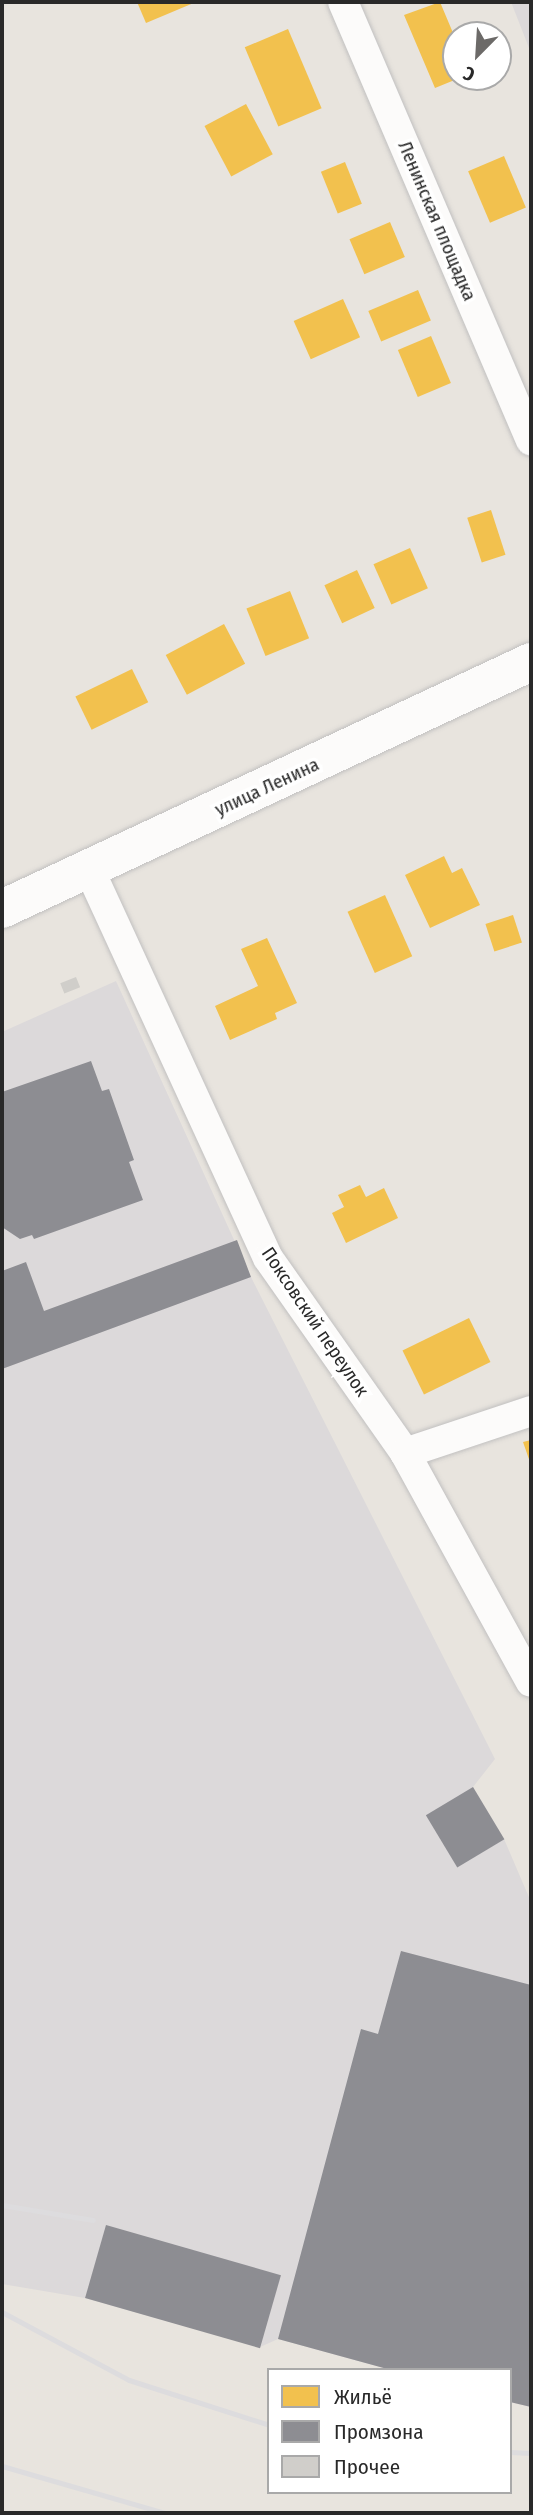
<!DOCTYPE html>
<meta charset="utf-8">
<style>
body{margin:0}
#map{position:relative;width:533px;height:2515px;overflow:hidden;background:#e8e4de;font-family:"Fira Sans Condensed",sans-serif}
div>[style]{position:absolute}
[style*='--x']{left:calc(var(--x)*1px);top:calc(var(--y)*1px);width:calc(var(--w)*1px);rotate:calc(var(--a)*1deg)}
.industrial>*{inset:0;background:#dcd9da}
.homes>*{inset:0;background:#f2c14e;transform-origin:0 0}
.industry>*{inset:0;background:#8d8d92;transform-origin:0 0}
.building>*{inset:0;background:#d0ceca;transform-origin:0 0}
.roads{filter:drop-shadow(0 0 2px #c1c0c0) drop-shadow(0 0 2px #c1c0c0)}
.street>*{height:30px;margin:-15px;padding:0 15px;transform-origin:15px;border-radius:15px;background:#fcfbfa}
.secondary>*{height:38px;margin:-19px;padding:0 19px;transform-origin:19px;border-radius:19px;background:#fcfbfa}
.rail>*{height:5px;margin:-2.5px;padding:0 2.5px;transform-origin:2.5px;border-radius:2.5px;background:#dddcde}
span{translate:-50% -50%;white-space:nowrap;text-align:center;line-height:1.15;-webkit-text-stroke:7px #fff;paint-order:stroke}
.street-label{font-size:19px;color:#292929}
.frame{position:absolute;inset:0;border:4px solid #292929;pointer-events:none}
.legend{position:absolute;left:267px;top:2368px;width:245px;height:126px;box-sizing:border-box;background:#fff;border:2px solid #a9a9a9;margin:0;padding:9px 12px;list-style:none;font-size:21px;color:#292929}
.legend li{display:flex;align-items:center;gap:14px;height:35px}
.legend b{width:35px;border:2px solid #a9a9a9}
.north{position:absolute;left:442px;top:21px;width:70px;height:70px;box-sizing:border-box;background:#fff;border:2px solid #a9a9a9;border-radius:50%;rotate:204deg;font-size:19px;font-weight:700;line-height:28px;text-align:center;color:#292929}
.north::after{content:'';display:block;margin:auto;width:24px;height:32px;background:#6c6a68;clip-path:polygon(50% 0,100% 100%,50% 72%,0 100%)}
</style>
<div id="map">
<div class="industrial">
<i style="clip-path:polygon(511px 2px,531px 2px,531px 53px)"></i>
<i style="clip-path:polygon(116px 981px,251px 1277px,495px 1759px,473px 1787px,504px 1839px,531px 1902px,531px 2407px,510px 2402px,510px 2370px,391px 2370px,278px 2339px,260px 2347px,85px 2298px,2px 2284px,2px 1032px)"></i>
</div>
<div class="homes">
<i style="clip-path:polygon(137px 2px,196px 2px,146px 23px)"></i>
<i style="clip-path:polygon(440px 2px,456px 40px,456px 77px,462px 77px,435px 88px,404px 15px)"></i>
<i style="left:288px;top:29px;width:86px;height:47px;rotate:67deg"></i>
<i style="left:246px;top:104px;width:57px;height:47px;rotate:62deg"></i>
<i style="left:504px;top:156px;width:56px;height:39px;rotate:67deg"></i>
<i style="left:345px;top:162px;width:45px;height:26px;rotate:68deg"></i>
<i style="left:390px;top:222px;width:38px;height:44px;rotate:67deg"></i>
<i style="left:418px;top:290px;width:33px;height:54px;rotate:67deg"></i>
<i style="left:343px;top:299px;width:42px;height:54px;rotate:66deg"></i>
<i style="left:431px;top:336px;width:51px;height:36px;rotate:67deg"></i>
<i style="left:491px;top:510px;width:47px;height:25px;rotate:72deg"></i>
<i style="left:410px;top:548px;width:44px;height:40px;rotate:66deg"></i>
<i style="left:357px;top:570px;width:42px;height:36px;rotate:65deg"></i>
<i style="left:290px;top:591px;width:51px;height:47px;rotate:68deg"></i>
<i style="left:224px;top:624px;width:45px;height:66px;rotate:62deg"></i>
<i style="left:132px;top:669px;width:37px;height:63px;rotate:64deg"></i>
<i style="clip-path:polygon(444px 856px,452px 873px,462px 868px,480px 905px,430px 928px,405px 875px)"></i>
<i style="left:385px;top:895px;width:67px;height:41px;rotate:66deg"></i>
<i style="left:513px;top:915px;width:29px;height:29px;rotate:72deg"></i>
<i style="clip-path:polygon(267px 938px,297px 1003px,275px 1013px,277px 1019px,230px 1040px,215px 1006px,258px 986px,241px 949px)"></i>
<i style="clip-path:polygon(360px 1185px,366px 1197px,384px 1188px,398px 1218px,346px 1243px,332px 1213px,344px 1207px,338px 1195px)"></i>
<i style="left:469px;top:1318px;width:49px;height:74px;rotate:64deg"></i>
<i style="clip-path:polygon(531px 1440px,531px 1465px,523px 1442px)"></i>
</div>
<div class="industry">
<i style="clip-path:polygon(91px 1061px,102px 1091px,109px 1089px,134px 1160px,129px 1162px,143px 1200px,34px 1239px,32px 1235px,20px 1239px,2px 1227px,2px 1092px)"></i>
<i style="clip-path:polygon(237px 1240px,251px 1277px,2px 1369px,2px 1271px,26px 1262px,44px 1311px)"></i>
<i style="left:473px;top:1787px;width:61px;height:55px;rotate:59deg"></i>
<i style="clip-path:polygon(401px 1951px,531px 1985px,531px 2407px,510px 2402px,510px 2370px,391px 2370px,278px 2339px,361px 2029px,378px 2034px)"></i>
<i style="left:106px;top:2225px;width:182px;height:76px;rotate:16deg"></i>
</div>
<div class="building">
<i style="left:76px;top:977px;width:11px;height:17px;rotate:68deg"></i>
</div>
<div class="roads">
<div class="street">
<i style="--x:343;--y:2;--w:477;--a:66.8"></i>
<i style="--x:90;--y:871;--w:426;--a:65.3"></i>
<i style="--x:268;--y:1258;--w:238;--a:54.9"></i>
<i style="--x:405;--y:1453;--w:261;--a:61.2"></i>
<i style="--x:405;--y:1453;--w:133;--a:-18.4"></i>
</div>
<div class="secondary">
<i style="--x:2;--y:909;--w:584;--a:-25.03"></i>
</div>
</div>
<div class="rail">
<i style="--x:2;--y:2205;--w:92;--a:9.4"></i>
<i style="--x:2;--y:2312;--w:144;--a:28.2"></i>
<i style="--x:129;--y:2380;--w:147;--a:17.8"></i>
<i style="--x:510;--y:2452;--w:21;--a:3"></i>
<i style="--x:2;--y:2466;--w:170;--a:16.1"></i>
</div>
<div class="street-label">
<span style="left:437px;top:221px;rotate:67deg">Ленинская площадка</span>
<span style="left:267px;top:787px;rotate:-25deg">улица Ленина</span>
<span style="left:315px;top:1322px;rotate:56deg">Поксовский переулок</span>
</div>
<div class="frame"></div>
<ul class="legend">
<li><b style="height:19px;background:#f2c14e"></b>Жильё</li>
<li><b style="height:19px;background:#8d8d92"></b>Промзона</li>
<li><b style="height:19px;background:#d0ceca"></b>Прочее</li>
</ul>
<div class="north">С</div>
</div>
